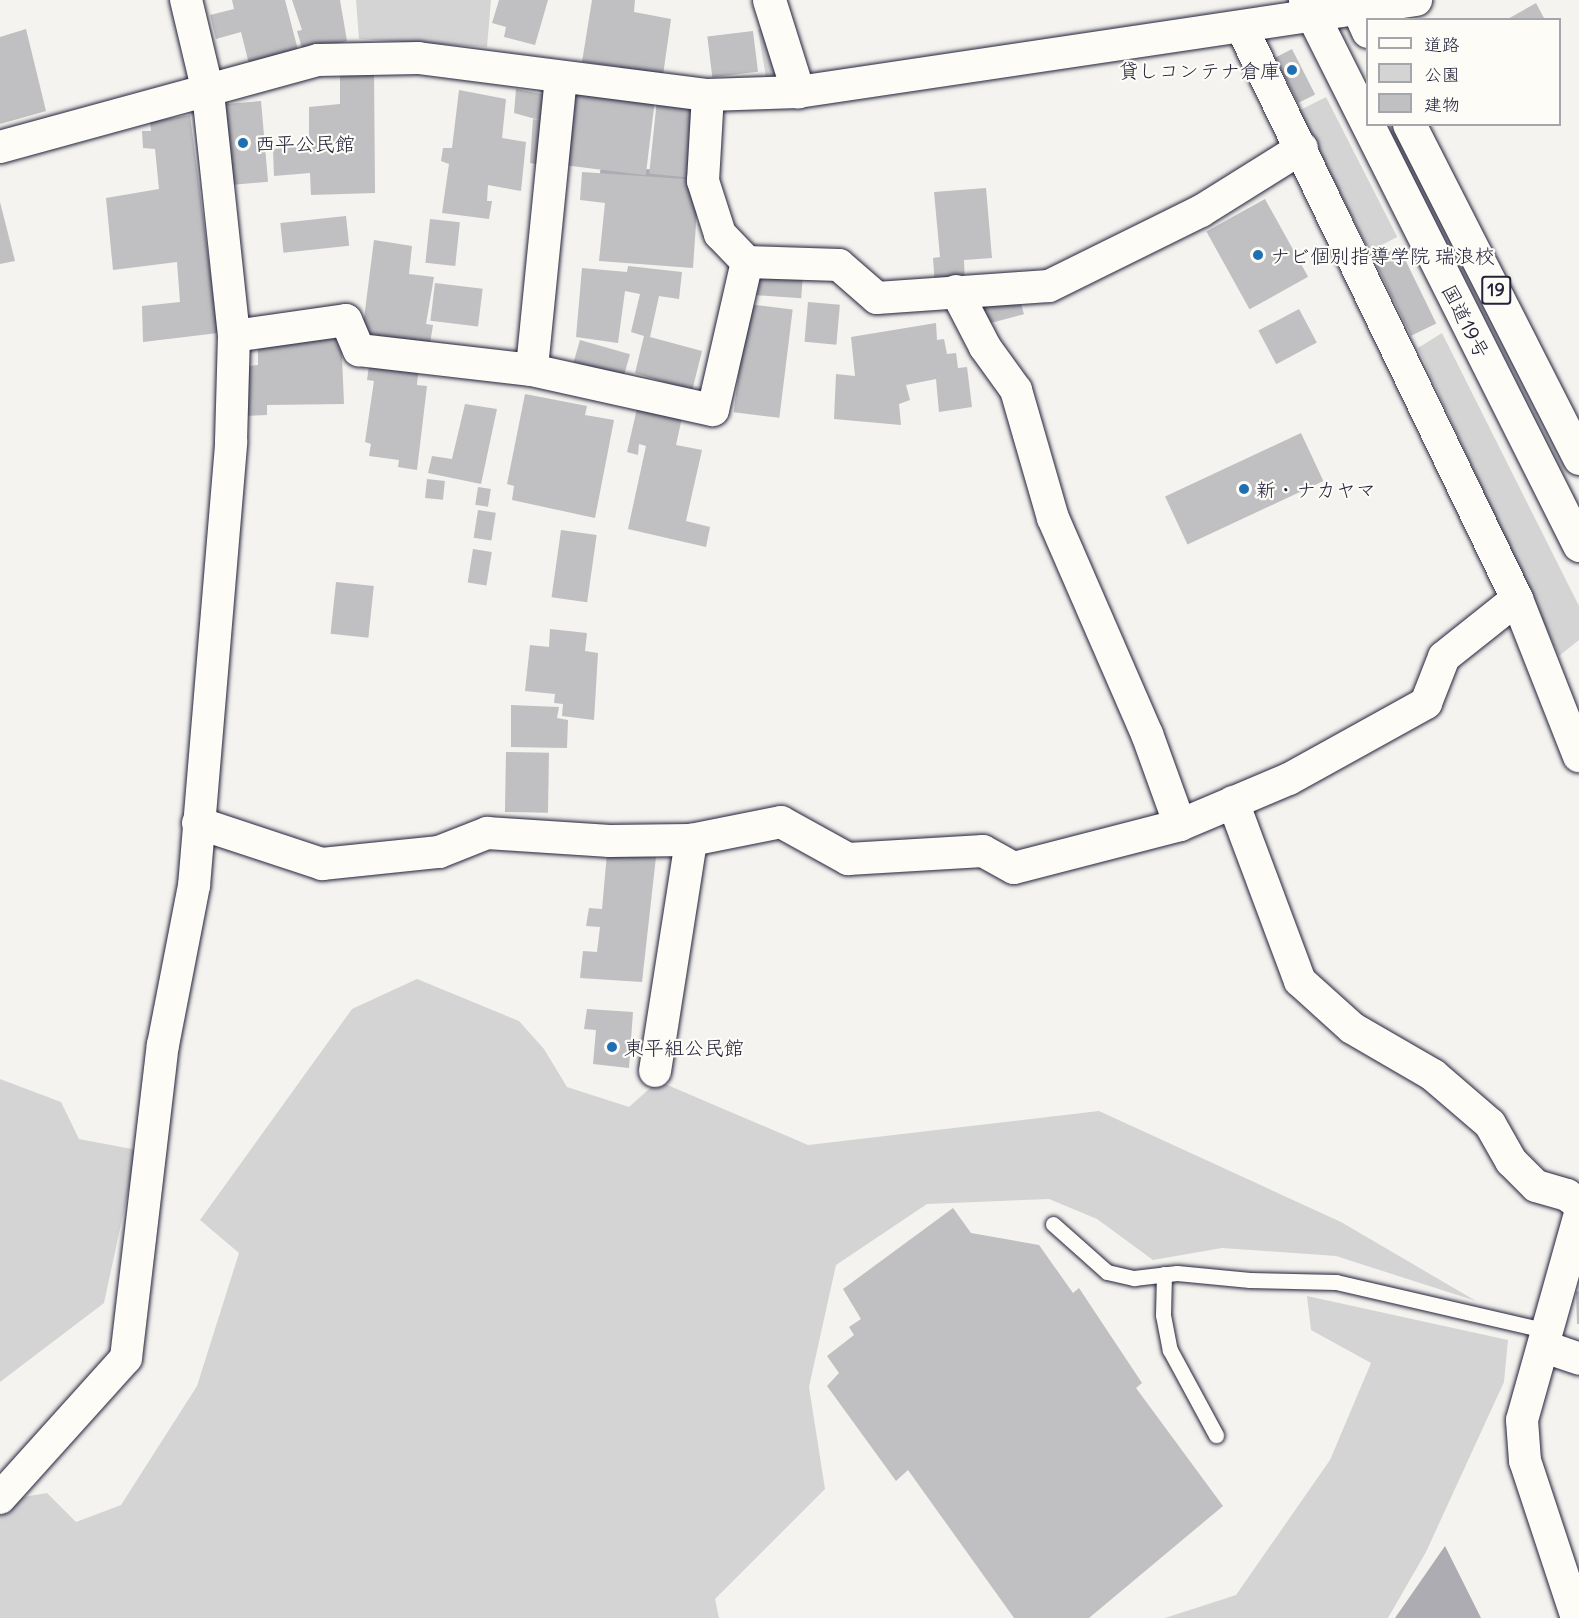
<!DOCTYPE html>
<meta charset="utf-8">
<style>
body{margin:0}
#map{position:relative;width:1579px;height:1618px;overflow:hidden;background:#f4f3ef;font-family:Delius,"Klee One",sans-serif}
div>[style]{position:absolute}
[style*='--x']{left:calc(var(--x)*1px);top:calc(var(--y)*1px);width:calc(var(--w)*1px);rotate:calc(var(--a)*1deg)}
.green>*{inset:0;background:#d5d4d5;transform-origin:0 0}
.water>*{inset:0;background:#acacb2}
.stream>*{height:10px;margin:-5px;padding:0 5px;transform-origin:5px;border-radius:5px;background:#acacb2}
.building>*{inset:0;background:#c0bfc2;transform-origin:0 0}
.roads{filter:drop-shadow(0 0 2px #22223b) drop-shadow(0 0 2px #22223b)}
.service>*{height:15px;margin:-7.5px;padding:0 7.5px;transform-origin:7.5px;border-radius:7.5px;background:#fdfcf7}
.minor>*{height:32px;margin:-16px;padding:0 16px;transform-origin:16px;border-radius:16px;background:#fdfcf7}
.tertiary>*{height:33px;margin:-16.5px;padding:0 16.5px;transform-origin:16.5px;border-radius:16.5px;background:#fdfcf7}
.trunk>*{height:33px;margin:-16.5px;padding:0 16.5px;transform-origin:16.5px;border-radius:16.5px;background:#fdfcf7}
.dots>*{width:16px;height:16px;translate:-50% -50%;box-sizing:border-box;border:3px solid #fdfcf7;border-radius:50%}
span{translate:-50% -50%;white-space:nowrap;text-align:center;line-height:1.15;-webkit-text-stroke:4.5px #fdfcf7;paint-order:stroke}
.shield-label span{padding:2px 4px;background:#fdfcf7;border:2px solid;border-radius:4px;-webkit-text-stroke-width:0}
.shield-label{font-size:18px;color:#22223b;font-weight:700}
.poi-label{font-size:20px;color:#22223b}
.right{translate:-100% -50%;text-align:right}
.left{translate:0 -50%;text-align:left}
.street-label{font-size:20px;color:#22223b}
.legend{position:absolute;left:1366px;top:18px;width:195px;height:108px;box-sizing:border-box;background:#fdfcf7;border:2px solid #a5a5ac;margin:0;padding:8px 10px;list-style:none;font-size:18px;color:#22223b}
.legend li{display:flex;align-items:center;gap:12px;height:30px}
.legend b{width:30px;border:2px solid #a5a5ac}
</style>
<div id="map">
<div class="green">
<i style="clip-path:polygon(356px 0,491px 0,487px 47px,359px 39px)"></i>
<i style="clip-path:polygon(775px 17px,798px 92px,768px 89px,758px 30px)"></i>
<i style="left:1326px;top:97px;width:157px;height:31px;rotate:63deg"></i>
<i style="clip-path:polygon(1442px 333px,1579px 606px,1579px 640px,1559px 656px,1418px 348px)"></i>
<i style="clip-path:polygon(417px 979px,519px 1021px,544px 1049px,567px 1087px,629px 1107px,658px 1081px,808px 1145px,1099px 1111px,1341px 1222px,1476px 1301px,1336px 1256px,1222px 1248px,1153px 1260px,1097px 1219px,1049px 1199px,927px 1204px,836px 1265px,809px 1387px,825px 1489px,715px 1599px,719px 1618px,0 1618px,0 1501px,47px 1493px,76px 1522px,121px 1505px,197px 1386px,239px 1253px,200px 1220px,352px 1009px)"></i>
<i style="clip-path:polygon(0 1079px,61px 1102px,79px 1139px,137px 1150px,104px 1303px,0 1382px)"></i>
<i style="clip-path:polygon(1307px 1296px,1508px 1340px,1504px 1382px,1426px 1552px,1388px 1618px,1165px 1618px,1236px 1595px,1330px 1460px,1371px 1363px,1311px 1330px)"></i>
</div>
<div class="water">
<i style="clip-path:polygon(1445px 1546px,1481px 1618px,1395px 1618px)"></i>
</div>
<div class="stream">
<i style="--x:605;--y:172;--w:96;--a:3"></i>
</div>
<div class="building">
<i style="clip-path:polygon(232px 0,285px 0,299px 54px,250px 68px,241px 32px,216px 39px,210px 15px,234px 9px)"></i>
<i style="clip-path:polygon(292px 0,340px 0,347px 41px,321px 48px,318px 43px,302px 48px,297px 31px,302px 30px)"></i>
<i style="clip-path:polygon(499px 0,548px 0,535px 45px,504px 37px,506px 27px,492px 23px)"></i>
<i style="clip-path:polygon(592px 0,635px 0,634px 12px,671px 19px,662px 82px,619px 75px,621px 67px,582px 62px)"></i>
<i style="clip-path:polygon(1536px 3px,1545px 20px,1506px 20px)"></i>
<i style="clip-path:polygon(26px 29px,46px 111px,0 124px,0 37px)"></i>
<i style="left:753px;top:31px;width:41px;height:46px;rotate:83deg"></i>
<i style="left:1292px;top:49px;width:51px;height:19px;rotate:63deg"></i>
<i style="clip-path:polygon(340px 67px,374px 67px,375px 193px,311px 195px,310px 173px,274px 176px,273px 149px,309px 145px,309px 107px,340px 104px)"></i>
<i style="left:568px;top:78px;width:89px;height:87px;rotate:7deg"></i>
<i style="clip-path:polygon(516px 89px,552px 96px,546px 166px,530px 163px,533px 119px,539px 120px,514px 113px)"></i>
<i style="clip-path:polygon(459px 90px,506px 99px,502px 138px,526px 142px,521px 191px,488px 185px,487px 201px,492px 201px,489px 219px,442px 213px,449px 164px,441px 161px,443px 148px,452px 148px)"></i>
<i style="left:658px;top:90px;width:46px;height:84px;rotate:6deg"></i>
<i style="left:261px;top:101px;width:81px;height:43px;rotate:85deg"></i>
<i style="clip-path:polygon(190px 115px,218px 333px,143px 342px,142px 306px,180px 302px,177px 262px,113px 270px,106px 198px,159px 189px,155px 149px,143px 148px,142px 131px,151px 131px,150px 122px)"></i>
<i style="clip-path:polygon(582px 172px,699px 180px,693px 268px,599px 261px,605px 203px,580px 200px)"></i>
<i style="clip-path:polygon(986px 188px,992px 258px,964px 260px,965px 285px,935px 286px,933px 258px,940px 257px,934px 192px)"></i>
<i style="left:1265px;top:199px;width:89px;height:67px;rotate:61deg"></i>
<i style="clip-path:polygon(0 202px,15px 261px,0 264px)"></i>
<i style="left:346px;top:216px;width:30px;height:66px;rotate:84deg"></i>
<i style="left:430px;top:219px;width:30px;height:44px;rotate:6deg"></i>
<i style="clip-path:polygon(374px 240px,412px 246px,409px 274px,434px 277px,426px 324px,433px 325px,429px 350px,361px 342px)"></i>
<i style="left:1399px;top:247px;width:85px;height:28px;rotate:64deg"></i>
<i style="clip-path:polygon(628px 266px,682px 272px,679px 299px,659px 296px,650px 337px,702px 351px,692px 391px,635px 373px,644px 336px,631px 332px,640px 294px,625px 291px,618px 343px,576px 337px,582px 268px,627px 272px)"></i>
<i style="left:755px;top:271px;width:48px;height:24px;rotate:4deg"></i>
<i style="left:435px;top:283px;width:48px;height:38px;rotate:7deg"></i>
<i style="left:1018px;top:292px;width:23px;height:46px;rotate:75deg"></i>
<i style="left:808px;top:302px;width:32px;height:40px;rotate:5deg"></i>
<i style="left:747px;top:304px;width:46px;height:109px;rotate:7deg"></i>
<i style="left:1299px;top:309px;width:38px;height:46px;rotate:62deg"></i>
<i style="clip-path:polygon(936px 323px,937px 340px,944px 339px,947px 354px,956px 353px,958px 368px,967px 367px,972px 407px,939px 412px,936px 379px,906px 385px,910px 400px,899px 404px,901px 425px,834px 419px,836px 374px,855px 376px,851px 337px)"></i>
<i style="clip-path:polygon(341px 332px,344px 404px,267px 405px,267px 415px,242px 416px,241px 367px,258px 365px,258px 343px)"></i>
<i style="left:580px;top:340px;width:52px;height:23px;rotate:16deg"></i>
<i style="clip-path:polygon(370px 359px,419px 363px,417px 385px,427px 386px,417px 470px,398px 467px,399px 460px,369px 456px,371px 444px,365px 442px,374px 381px,367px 380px)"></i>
<i style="clip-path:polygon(525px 394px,587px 406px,585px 415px,614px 420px,595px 518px,512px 500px,514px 486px,507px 484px)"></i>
<i style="clip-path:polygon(465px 404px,497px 409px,481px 484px,428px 473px,432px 456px,452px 459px)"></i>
<i style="clip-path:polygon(638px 404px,683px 413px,676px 445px,702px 450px,686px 521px,710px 527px,706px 547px,628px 529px,646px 446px,639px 444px,638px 455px,627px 452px)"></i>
<i style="left:1301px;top:433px;width:53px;height:150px;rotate:65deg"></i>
<i style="left:427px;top:479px;width:18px;height:19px;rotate:6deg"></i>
<i style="left:478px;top:487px;width:13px;height:18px;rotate:9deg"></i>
<i style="left:478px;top:510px;width:18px;height:28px;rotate:9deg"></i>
<i style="left:561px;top:530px;width:36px;height:68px;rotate:8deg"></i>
<i style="left:473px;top:549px;width:19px;height:34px;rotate:9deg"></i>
<i style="left:336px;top:582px;width:38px;height:52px;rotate:6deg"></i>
<i style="clip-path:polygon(550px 629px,587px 633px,585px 651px,598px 653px,594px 720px,562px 716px,563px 704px,554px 703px,555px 694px,525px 691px,530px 645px,549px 647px)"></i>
<i style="clip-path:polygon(511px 705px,559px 707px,557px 718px,568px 720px,567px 748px,511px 747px)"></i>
<i style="left:506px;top:752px;width:43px;height:60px;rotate:1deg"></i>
<i style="clip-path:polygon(607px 853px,656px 857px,642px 982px,580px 978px,583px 951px,597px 952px,600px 927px,586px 926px,589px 908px,602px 909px)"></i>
<i style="clip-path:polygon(587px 1009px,633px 1012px,629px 1068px,593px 1064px,596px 1030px,584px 1029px)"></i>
<i style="clip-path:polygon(953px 1208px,971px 1233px,1039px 1245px,1073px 1293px,1079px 1288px,1142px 1383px,1136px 1388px,1223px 1506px,1089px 1618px,1014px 1618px,908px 1470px,896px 1481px,827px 1386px,839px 1373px,827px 1356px,854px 1335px,849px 1327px,861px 1319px,843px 1289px)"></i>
<i style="clip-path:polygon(1579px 1291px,1579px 1324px,1577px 1324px,1576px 1292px)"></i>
</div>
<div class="roads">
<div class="service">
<i style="--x:1053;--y:1224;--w:72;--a:41.6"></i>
<i style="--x:1107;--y:1272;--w:28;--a:13"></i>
<i style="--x:1134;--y:1278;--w:43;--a:-6.6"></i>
<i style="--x:1177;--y:1273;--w:73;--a:5.5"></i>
<i style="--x:1250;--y:1280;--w:86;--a:1.3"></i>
<i style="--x:1336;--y:1282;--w:219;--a:13"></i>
<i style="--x:1164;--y:1274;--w:41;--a:91.4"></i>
<i style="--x:1163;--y:1315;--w:36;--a:79"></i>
<i style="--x:1170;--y:1350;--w:97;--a:61.6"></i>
</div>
<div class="minor">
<i style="--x:1242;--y:28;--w:634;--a:64.28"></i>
<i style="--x:1517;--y:599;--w:169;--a:68.5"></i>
<i style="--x:561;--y:77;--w:294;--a:95.7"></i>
<i style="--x:532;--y:370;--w:185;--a:12.5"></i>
<i style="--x:713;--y:410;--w:152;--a:-77.1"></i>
<i style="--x:747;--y:262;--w:39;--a:-134"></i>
<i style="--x:720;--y:234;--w:56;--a:-107.8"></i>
<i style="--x:703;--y:181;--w:86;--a:-86.7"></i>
<i style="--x:0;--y:147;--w:330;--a:-15.3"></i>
<i style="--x:318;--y:60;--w:100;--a:-1.1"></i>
<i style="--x:418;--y:58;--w:292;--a:7.3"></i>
<i style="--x:708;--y:95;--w:90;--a:-1.9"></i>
<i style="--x:798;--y:92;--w:625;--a:-8.47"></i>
<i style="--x:747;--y:262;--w:92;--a:1.9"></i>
<i style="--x:839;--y:265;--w:50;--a:41"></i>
<i style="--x:877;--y:298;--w:172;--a:-4"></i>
<i style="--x:1049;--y:286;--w:169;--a:-26.3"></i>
<i style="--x:1201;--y:211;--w:119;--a:-32"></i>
<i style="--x:956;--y:291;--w:63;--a:62.6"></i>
<i style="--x:985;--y:347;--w:53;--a:54.2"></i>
<i style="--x:1016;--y:390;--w:133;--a:73.9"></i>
<i style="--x:1053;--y:518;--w:236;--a:66.5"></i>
<i style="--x:1147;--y:734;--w:97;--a:70.1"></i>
<i style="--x:1180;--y:825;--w:118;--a:-22.9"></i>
<i style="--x:1289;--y:779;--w:157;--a:-29"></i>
<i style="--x:1426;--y:703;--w:49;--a:-68.6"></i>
<i style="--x:1444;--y:657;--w:93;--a:-38.5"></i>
<i style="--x:234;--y:336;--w:113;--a:-8.1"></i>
<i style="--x:346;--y:320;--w:33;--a:67"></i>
<i style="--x:359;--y:350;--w:174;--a:6.6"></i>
<i style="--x:1233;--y:802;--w:191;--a:69.5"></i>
<i style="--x:1300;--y:981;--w:70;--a:42.1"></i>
<i style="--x:1352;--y:1028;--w:94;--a:30.1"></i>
<i style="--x:1433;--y:1075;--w:75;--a:40.7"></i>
<i style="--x:1490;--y:1124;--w:43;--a:60.4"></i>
<i style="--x:1511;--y:1161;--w:35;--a:45"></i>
<i style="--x:1536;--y:1186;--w:32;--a:16"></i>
<i style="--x:1567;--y:1195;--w:15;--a:37"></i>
<i style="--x:198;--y:823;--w:131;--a:18.3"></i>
<i style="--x:322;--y:864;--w:118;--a:-5.9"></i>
<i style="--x:439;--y:852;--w:52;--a:-21.6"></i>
<i style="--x:487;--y:833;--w:123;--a:3.7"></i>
<i style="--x:610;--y:841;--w:81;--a:-0.7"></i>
<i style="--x:691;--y:840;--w:92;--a:-11.3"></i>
<i style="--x:781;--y:822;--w:77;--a:28.9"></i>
<i style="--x:848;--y:859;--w:135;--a:-3.4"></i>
<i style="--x:983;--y:851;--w:35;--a:29"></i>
<i style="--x:1014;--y:868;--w:171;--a:-14.5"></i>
<i style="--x:655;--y:1071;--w:234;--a:-81.1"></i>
<i style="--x:1545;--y:1347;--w:36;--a:19"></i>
<i style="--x:0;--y:1498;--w:188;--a:-48"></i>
<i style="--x:126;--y:1358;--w:315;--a:-83.3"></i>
<i style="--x:163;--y:1045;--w:162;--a:-79"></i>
<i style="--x:194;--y:886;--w:446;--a:-85.2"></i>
<i style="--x:231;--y:442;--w:106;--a:-88.4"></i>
<i style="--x:234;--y:336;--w:245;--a:-96.1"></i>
<i style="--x:208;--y:92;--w:95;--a:-103.4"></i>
<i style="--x:1577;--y:1618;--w:165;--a:-108.3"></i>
<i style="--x:1525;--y:1461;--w:41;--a:-94.2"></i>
<i style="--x:1522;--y:1420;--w:211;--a:-74.3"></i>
</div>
<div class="tertiary">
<i style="--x:769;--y:0;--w:96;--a:72.5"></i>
</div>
<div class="trunk">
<i style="--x:1305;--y:0;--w:610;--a:63.31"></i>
<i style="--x:1354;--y:0;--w:34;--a:66"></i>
<i style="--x:1409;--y:124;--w:375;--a:63"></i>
</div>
</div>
<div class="dots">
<i style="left:1292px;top:70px;background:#1f6fb2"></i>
<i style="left:243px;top:143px;background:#1f6fb2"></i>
<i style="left:1258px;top:255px;background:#1f6fb2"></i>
<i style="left:1244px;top:489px;background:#1f6fb2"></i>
<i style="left:612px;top:1047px;background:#1f6fb2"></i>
</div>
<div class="shield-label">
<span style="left:1496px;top:290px">19</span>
</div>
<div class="poi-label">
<span class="right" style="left:1280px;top:70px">貸しコンテナ倉庫</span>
<span class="left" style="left:255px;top:143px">西平公民館</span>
<span class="left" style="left:1270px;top:255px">ナビ個別指導学院 瑞浪校</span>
<span class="left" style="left:1256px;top:489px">新・ナカヤマ</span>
<span class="left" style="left:624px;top:1047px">東平組公民館</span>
</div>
<div class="street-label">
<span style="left:1466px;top:321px;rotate:63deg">国道19号</span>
</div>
<ul class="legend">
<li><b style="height:8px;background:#fdfcf7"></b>道路</li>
<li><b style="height:16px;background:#d5d4d5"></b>公園</li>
<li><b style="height:16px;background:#c0bfc2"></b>建物</li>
</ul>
</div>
